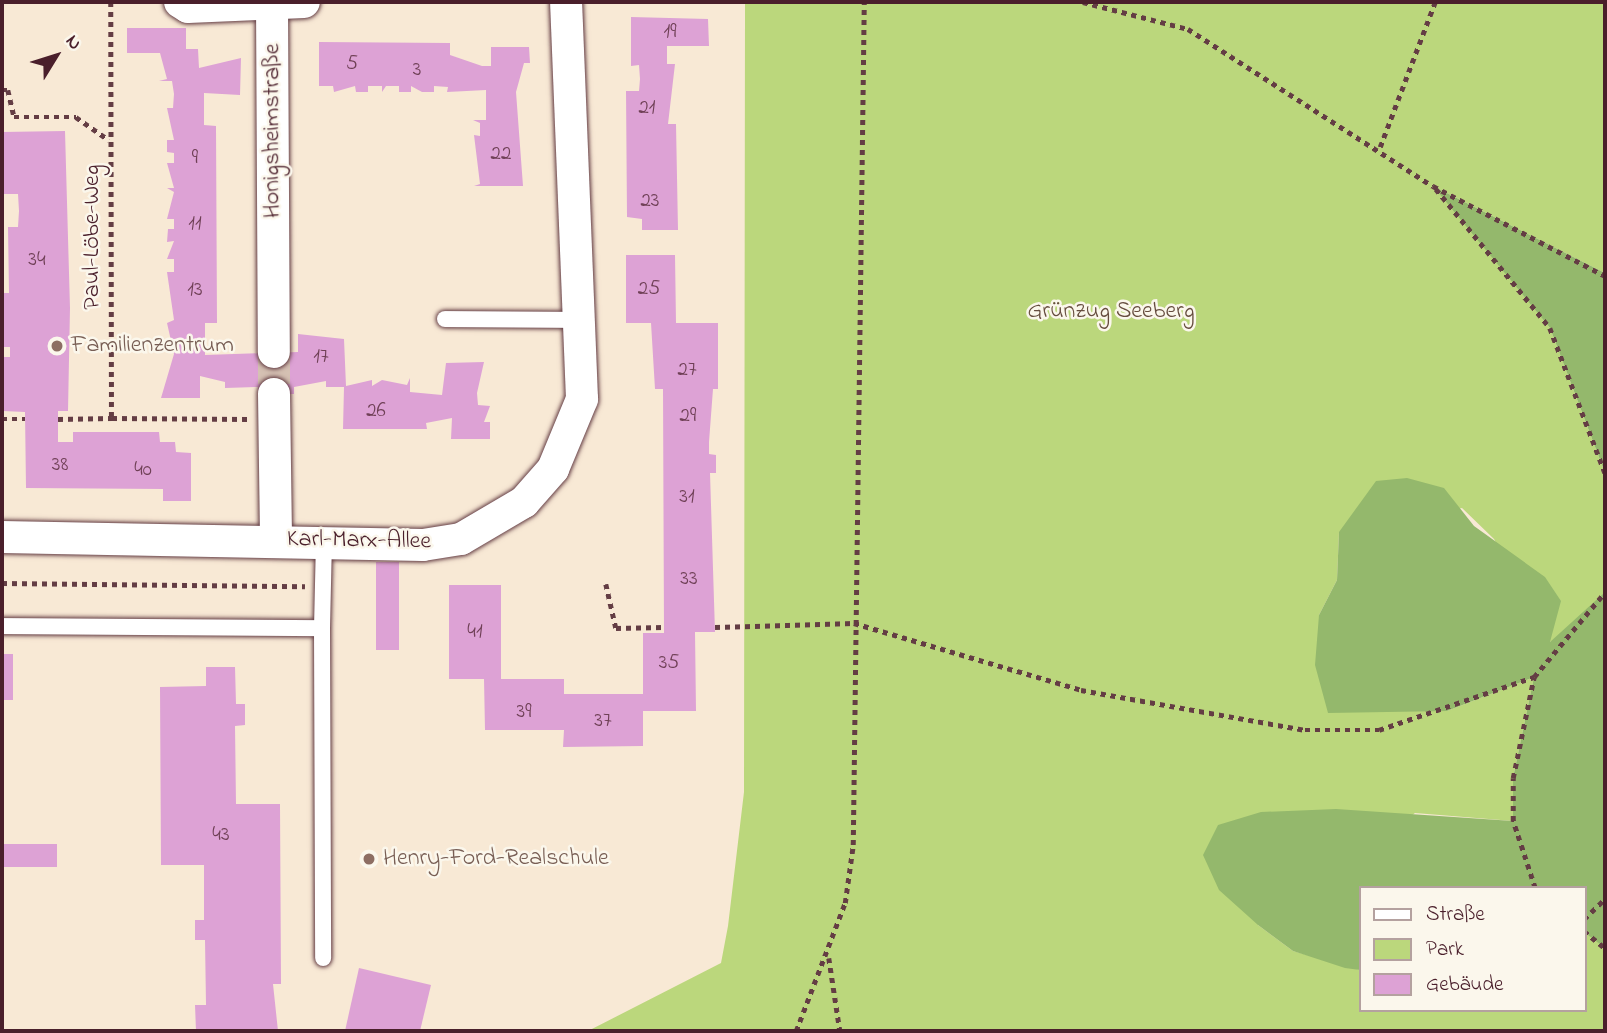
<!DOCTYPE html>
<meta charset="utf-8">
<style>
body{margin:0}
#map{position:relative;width:1607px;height:1033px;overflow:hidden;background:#f8e9d5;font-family:"Indie Flower",sans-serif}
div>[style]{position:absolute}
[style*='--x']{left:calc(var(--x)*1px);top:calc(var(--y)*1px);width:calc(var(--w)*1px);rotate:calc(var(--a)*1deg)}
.green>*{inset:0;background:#bbd77c}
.forest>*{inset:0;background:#94b86c}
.building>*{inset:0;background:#dda2d5;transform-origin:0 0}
.street-tunnel>*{height:32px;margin-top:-16px;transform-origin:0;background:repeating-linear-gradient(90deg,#d5c1b3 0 32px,transparent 0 48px)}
.path>*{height:4.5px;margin-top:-2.25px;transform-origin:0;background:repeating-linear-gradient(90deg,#643d44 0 5px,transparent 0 10px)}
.roads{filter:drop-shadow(0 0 2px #643d44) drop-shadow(0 0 2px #643d44)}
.lane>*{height:16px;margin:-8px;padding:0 8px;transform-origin:8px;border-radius:8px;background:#fff}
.street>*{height:32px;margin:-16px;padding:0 16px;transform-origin:16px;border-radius:16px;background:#fff}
.dots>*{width:19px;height:19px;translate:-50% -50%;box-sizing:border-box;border:4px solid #fbf7ec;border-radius:50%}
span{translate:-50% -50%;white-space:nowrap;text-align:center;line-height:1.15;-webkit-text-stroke:5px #fbf7ec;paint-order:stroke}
.number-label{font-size:21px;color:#6f4056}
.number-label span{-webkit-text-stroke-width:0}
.street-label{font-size:24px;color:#4a1f2b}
.park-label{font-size:24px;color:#664d3f}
.education-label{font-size:24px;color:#785e54}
.left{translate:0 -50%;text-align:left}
.frame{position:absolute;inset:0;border:4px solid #4a1f2b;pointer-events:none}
.legend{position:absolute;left:1359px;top:886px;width:228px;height:126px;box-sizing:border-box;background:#fbf7ec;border:2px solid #b4a19f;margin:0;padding:9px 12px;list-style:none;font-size:21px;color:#4a1f2b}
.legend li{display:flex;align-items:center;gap:14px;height:35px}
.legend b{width:35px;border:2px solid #b4a19f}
.north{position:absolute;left:21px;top:21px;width:70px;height:70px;-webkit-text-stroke:5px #fbf7ec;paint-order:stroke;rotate:52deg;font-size:19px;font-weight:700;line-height:28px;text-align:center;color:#4a1f2b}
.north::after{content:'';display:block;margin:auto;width:24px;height:32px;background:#4a1f2b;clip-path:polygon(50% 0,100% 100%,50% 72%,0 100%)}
</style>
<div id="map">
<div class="green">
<i style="clip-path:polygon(745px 2px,1605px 2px,1605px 273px,1435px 187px,1550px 328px,1605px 473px,1605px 592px,1561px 639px,1549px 642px,1494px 539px,1462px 508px,1339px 532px,1337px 580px,1319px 615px,1447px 711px,1534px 677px,1513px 778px,1513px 821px,1415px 813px,1258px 925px,1293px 951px,1360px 970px,1360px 1010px,1584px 1010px,1585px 931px,1605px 948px,1605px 1031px,588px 1031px,721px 963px,728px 926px,744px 792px)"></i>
</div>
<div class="forest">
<i style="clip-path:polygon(1433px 186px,1605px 273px,1605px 473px,1550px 328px)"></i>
<i style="clip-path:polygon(1407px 478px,1444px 488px,1474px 526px,1545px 577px,1561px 601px,1550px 642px,1605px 592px,1605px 948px,1584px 932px,1584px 888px,1360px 888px,1360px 970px,1345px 968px,1293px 951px,1258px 925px,1219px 890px,1203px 855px,1218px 825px,1261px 812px,1336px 809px,1513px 821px,1513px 778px,1534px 677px,1447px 711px,1328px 713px,1315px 665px,1319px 615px,1337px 580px,1339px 532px,1376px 481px)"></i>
</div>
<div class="building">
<i style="clip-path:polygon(631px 17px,708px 19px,709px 46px,667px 46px,667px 64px,675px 64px,668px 124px,676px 124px,678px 230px,642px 230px,642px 219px,627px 217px,626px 91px,639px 91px,640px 79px,639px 65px,631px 66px)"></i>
<i style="clip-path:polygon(127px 28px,186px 28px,186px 49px,198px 49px,199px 68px,241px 58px,240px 95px,204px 93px,204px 125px,216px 126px,217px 323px,205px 323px,205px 355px,298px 352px,298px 334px,344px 339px,346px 386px,372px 380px,372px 386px,382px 380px,407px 385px,410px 378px,410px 392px,442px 395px,446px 363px,484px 362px,477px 393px,478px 405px,490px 406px,484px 422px,490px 422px,490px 439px,451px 439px,452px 418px,426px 423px,427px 429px,343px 429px,344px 387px,326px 387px,326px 381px,294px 387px,294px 394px,258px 394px,258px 387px,225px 388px,225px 382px,200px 376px,200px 398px,161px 398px,174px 354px,167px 323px,174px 320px,167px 272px,174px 272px,174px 259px,167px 259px,174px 241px,167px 242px,168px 229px,174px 229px,174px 219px,167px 219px,174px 192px,167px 188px,174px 188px,167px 163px,174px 163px,174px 153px,167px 152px,167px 140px,174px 140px,167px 108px,173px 108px,174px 94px,172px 81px,159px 81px,167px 79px,160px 53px,127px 53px)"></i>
<i style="clip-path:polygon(319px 42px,450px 43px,450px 55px,482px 66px,491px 66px,491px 47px,529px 47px,530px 63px,524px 63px,516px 92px,523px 186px,474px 186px,480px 184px,474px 135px,480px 136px,480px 123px,473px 120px,486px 120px,486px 90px,447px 92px,448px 87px,434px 86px,434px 92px,422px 92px,411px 86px,411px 92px,399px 92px,399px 86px,386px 86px,382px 92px,382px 86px,368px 86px,368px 92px,356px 92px,355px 86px,334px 92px,333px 86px,319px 86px)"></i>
<i style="clip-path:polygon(65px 131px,70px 308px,68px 411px,58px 411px,58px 442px,73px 442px,73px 432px,159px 432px,160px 442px,175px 442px,176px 452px,191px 453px,191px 501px,163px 501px,163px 489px,26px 488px,25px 412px,3px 411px,3px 357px,10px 357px,10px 347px,2px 347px,2px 293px,9px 293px,8px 227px,18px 227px,19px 211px,18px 194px,2px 194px,2px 132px)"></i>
<i style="clip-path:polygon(626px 255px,675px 255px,676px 323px,718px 323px,718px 389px,713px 389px,709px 442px,709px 454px,716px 455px,716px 473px,710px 473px,715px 632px,695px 632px,696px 711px,643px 711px,643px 746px,563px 747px,564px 730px,485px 730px,484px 679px,449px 679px,449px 585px,501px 585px,501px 679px,564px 679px,564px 694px,643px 694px,643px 633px,664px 633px,663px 389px,655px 389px,651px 323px,626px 323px)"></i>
<i style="left:376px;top:562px;width:23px;height:88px"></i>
<i style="left:2px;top:654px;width:11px;height:46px"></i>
<i style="clip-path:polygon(206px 667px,235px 667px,236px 704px,245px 704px,245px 725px,235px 726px,236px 804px,280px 804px,281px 984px,273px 984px,278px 1031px,196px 1031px,195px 1005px,206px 1005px,205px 940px,195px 940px,195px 920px,204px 920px,204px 865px,161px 865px,160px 687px,206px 686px)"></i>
<i style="left:2px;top:844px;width:55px;height:23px"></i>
<i style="clip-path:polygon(359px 968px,431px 985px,420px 1031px,345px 1031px)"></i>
</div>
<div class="street-tunnel">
<i style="--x:274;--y:352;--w:42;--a:90"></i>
</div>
<div class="path">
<i style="--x:111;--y:2;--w:416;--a:89.9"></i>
<i style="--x:112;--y:418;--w:136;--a:0.4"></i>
<i style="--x:1083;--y:2;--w:108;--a:14.4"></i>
<i style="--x:1188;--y:29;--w:291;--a:32.7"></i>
<i style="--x:1433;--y:186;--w:194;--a:27.6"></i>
<i style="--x:2;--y:90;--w:6;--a:0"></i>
<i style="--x:8;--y:90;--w:28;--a:77"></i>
<i style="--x:14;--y:117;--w:62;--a:0"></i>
<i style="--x:76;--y:117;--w:40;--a:34.9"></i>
<i style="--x:1380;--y:147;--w:155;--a:-69.2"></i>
<i style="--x:1436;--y:189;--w:180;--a:50.6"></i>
<i style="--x:1550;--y:328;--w:155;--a:69.2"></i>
<i style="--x:2;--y:419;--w:23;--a:0"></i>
<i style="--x:58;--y:419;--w:54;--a:-1.1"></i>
<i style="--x:2;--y:583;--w:303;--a:0.6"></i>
<i style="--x:606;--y:584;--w:45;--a:77.2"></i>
<i style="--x:616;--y:628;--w:48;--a:-1.2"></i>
<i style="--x:715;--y:627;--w:139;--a:-1.6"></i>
<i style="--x:854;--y:623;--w:237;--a:16.4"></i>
<i style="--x:1081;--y:690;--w:228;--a:10.1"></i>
<i style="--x:1305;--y:730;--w:74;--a:0"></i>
<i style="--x:1379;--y:730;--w:164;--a:-18.9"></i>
<i style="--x:1535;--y:888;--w:71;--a:-108.2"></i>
<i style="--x:1513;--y:821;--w:43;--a:-90"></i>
<i style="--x:1513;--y:778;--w:103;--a:-78.3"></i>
<i style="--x:1534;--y:677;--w:111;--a:-50.1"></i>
<i style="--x:1584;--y:919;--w:29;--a:-44"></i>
<i style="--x:1584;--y:931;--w:27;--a:39"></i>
<i style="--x:829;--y:958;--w:74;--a:81.4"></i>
<i style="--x:796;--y:1031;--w:137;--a:-69.1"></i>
<i style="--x:845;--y:903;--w:59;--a:-82.1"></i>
<i style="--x:853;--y:845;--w:843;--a:-89.25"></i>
</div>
<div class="roads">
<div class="lane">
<i style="--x:445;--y:319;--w:136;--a:0.4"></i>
<i style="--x:2;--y:626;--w:320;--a:0.4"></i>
<i style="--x:322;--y:628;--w:86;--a:-88.7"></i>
<i style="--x:322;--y:628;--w:330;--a:89.8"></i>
</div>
<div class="street">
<i style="--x:180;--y:2;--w:9;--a:32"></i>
<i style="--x:188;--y:7;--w:116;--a:-2.5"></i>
<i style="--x:272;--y:2;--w:350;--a:89.7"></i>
<i style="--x:274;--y:394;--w:146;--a:89.2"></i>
<i style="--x:2;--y:537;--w:421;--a:1.1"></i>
<i style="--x:423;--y:545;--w:38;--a:-9"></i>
<i style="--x:461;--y:539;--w:73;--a:-30.4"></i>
<i style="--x:524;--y:502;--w:44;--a:-48.7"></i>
<i style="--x:553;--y:469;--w:76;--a:-67.5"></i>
<i style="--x:582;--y:399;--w:397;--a:-92.3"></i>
</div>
</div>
<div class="dots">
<i style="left:57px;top:346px;background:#8d6e63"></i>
<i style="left:369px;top:859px;background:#8d6e63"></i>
</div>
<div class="number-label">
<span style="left:670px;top:32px">19</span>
<span style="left:352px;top:64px">5</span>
<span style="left:417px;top:70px">3</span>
<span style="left:647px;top:108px">21</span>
<span style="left:501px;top:154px">22</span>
<span style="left:195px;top:158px">9</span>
<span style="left:650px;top:201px">23</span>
<span style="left:195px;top:224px">11</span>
<span style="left:37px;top:260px">34</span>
<span style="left:649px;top:289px">25</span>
<span style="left:195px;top:290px">13</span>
<span style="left:321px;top:357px">17</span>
<span style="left:687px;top:370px">27</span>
<span style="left:376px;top:411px">26</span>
<span style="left:688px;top:416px">29</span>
<span style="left:60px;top:465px">38</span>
<span style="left:143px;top:470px">40</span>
<span style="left:687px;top:497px">31</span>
<span style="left:689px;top:579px">33</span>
<span style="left:475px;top:632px">41</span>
<span style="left:669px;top:663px">35</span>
<span style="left:524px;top:712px">39</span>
<span style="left:603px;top:721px">37</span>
<span style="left:221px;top:835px">43</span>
</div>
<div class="street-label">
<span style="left:273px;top:131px;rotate:-90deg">Honigsheimstraße</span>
<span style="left:93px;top:237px;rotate:-90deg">Paul-Löbe-Weg</span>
<span style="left:359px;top:541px;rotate:1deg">Karl-Marx-Allee</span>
</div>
<div class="park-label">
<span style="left:1111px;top:312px">Grünzug Seeberg</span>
</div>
<div class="education-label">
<span class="left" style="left:71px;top:346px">Familienzentrum</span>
<span class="left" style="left:383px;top:859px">Henry-Ford-Realschule</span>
</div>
<div class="frame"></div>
<ul class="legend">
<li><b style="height:9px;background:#fff"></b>Straße</li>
<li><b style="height:19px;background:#bbd77c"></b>Park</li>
<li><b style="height:19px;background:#dda2d5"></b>Gebäude</li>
</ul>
<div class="north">N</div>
</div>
